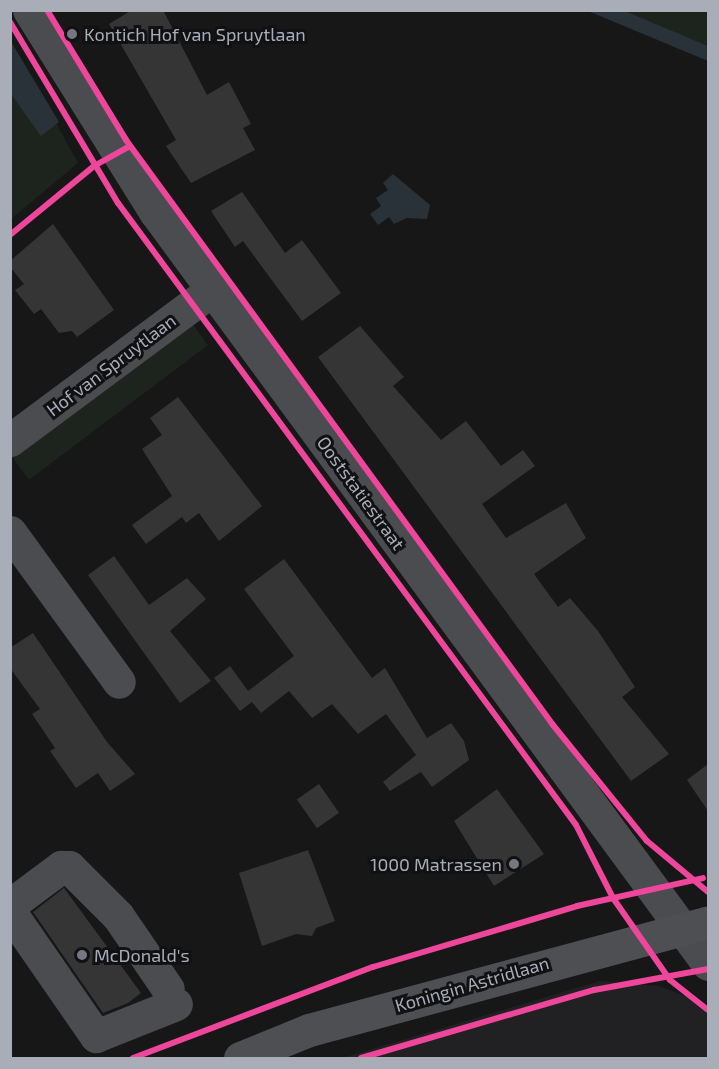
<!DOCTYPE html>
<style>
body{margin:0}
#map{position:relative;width:719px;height:1069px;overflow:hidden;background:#171717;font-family:"Exo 2",sans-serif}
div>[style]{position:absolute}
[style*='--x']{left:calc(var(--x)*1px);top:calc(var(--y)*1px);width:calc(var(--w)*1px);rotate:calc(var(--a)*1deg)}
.built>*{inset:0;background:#212123}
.green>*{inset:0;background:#1d241e;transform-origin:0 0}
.water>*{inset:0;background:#2a3239}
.building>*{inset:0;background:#353536;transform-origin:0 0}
.minor>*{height:33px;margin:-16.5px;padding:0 16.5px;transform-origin:16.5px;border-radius:16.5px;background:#4b4c50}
.major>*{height:33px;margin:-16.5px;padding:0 16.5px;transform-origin:16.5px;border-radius:16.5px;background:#4d4f52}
.cycleway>*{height:6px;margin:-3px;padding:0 3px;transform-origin:3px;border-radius:3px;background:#ed469a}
.dots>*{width:16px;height:16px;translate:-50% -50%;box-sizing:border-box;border:3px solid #111113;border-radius:50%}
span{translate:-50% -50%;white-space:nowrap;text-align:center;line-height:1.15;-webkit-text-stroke:6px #111113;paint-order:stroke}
.poi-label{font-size:18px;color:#a8adb8}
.left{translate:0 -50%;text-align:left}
.right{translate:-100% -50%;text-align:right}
.street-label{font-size:18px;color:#a8adb8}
.frame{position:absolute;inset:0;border:12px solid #a8adb8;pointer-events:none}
</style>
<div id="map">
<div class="built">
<i style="clip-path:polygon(600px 981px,659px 986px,701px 1002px,708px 1011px,708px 1058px,342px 1058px)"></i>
</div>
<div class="green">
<i style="clip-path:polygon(625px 11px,708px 11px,708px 46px)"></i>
<i style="clip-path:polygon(10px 40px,78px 163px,11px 219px,10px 219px)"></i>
<i style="left:190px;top:321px;width:30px;height:224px;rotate:53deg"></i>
</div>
<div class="water">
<i style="clip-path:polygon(588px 11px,625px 11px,708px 46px,708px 61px)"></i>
<i style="clip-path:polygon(10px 40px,59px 122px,41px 136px,11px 94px)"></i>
<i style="clip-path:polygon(393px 174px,430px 205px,427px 219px,407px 218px,394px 224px,389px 217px,378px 225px,370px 214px,381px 206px,376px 198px,388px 190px,383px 183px)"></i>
</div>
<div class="building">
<i style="clip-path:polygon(132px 10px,163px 10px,207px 95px,229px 82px,251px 124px,243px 128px,255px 150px,191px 183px,166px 146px,176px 140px,109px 24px)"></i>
<i style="clip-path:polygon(242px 192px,285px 253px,302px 240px,341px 293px,302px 321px,243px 241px,235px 247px,211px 211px)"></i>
<i style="clip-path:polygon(53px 224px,114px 310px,77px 337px,72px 331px,59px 333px,41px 309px,34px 314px,15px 290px,24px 284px,10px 267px,10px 261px)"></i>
<i style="clip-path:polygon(360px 326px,404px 377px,393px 386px,441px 440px,466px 421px,501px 466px,523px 450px,535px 466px,482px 504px,506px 538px,566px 503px,586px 538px,534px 574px,558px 607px,570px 598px,598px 631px,635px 687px,622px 697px,669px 754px,631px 781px,318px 357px)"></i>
<i style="clip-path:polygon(178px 397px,262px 506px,219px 541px,199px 513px,186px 523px,182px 517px,146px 544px,132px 525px,172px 496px,142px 449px,162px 435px,150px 418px)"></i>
<i style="clip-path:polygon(114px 556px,149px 605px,187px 578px,206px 599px,170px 631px,211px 681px,180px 703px,88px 575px)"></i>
<i style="clip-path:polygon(284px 559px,372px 678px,385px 668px,427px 738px,451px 723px,464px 741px,469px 760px,432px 787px,421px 772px,390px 791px,383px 782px,416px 755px,386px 714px,358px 734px,332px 704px,312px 718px,289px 691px,261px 713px,252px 702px,240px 711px,214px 678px,230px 666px,248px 691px,294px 656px,244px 589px)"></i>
<i style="clip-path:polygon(33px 633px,107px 742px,135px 774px,110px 791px,98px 773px,76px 788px,50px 751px,55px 748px,32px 714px,40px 709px,10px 668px,10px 648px)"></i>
<i style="clip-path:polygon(708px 764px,708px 811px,687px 780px)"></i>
<i style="left:319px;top:784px;width:35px;height:27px;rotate:55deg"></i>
<i style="clip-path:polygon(497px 789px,544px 854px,494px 886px,454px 821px)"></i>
<i style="clip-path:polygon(308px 850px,335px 921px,316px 928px,312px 936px,296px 934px,262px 946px,239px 873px)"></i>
<i style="clip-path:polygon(64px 888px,141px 993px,128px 1003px,103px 1013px,33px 912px)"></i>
</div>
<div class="minor">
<i style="--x:29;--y:10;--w:239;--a:58"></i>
<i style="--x:156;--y:213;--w:932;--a:53.68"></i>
<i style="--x:10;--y:440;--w:252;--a:-36.6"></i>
<i style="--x:10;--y:532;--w:185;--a:54"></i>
<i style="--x:10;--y:905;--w:64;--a:-36.7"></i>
<i style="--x:61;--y:867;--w:8;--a:0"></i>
<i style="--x:69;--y:867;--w:69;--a:45"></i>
<i style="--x:118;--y:916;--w:88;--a:55.6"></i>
<i style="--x:10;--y:912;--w:151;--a:55.3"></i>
<i style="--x:96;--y:1036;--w:86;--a:-21.8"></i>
</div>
<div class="major">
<i style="--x:240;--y:1058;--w:74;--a:-22.1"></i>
<i style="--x:309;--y:1030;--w:413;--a:-15.1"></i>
</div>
<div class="cycleway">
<i style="--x:47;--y:10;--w:152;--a:58.7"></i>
<i style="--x:126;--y:140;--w:724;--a:53.87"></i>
<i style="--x:553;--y:725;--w:149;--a:51"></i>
<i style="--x:647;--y:841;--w:80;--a:39.9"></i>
<i style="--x:10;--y:22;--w:211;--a:59.2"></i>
<i style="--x:118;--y:203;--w:772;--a:53.63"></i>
<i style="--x:576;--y:825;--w:82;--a:63.1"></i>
<i style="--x:613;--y:898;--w:100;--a:55.2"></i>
<i style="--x:670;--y:980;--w:48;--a:38.3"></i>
<i style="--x:10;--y:235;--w:109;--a:-39.4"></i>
<i style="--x:94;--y:166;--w:41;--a:-29.1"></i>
<i style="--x:133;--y:1058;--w:257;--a:-20.8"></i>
<i style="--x:373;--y:967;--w:213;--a:-16.6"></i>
<i style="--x:577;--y:906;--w:129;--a:-12.5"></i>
<i style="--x:361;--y:1058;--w:243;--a:-16.3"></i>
<i style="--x:594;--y:990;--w:116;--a:-10.4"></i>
</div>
<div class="dots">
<i style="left:72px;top:34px;background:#757880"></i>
<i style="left:514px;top:864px;background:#757880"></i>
<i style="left:82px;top:955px;background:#757880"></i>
</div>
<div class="poi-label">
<span class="left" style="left:84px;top:34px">Kontich Hof van Spruytlaan</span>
<span class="right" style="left:502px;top:864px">1000 Matrassen</span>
<span class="left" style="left:94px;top:955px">McDonald's</span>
</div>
<div class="street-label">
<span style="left:111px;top:365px;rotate:-37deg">Hof van Spruytlaan</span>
<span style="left:361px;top:493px;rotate:54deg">Ooststatiestraat</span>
<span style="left:472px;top:984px;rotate:-16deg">Koningin Astridlaan</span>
</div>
<div class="frame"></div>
</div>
